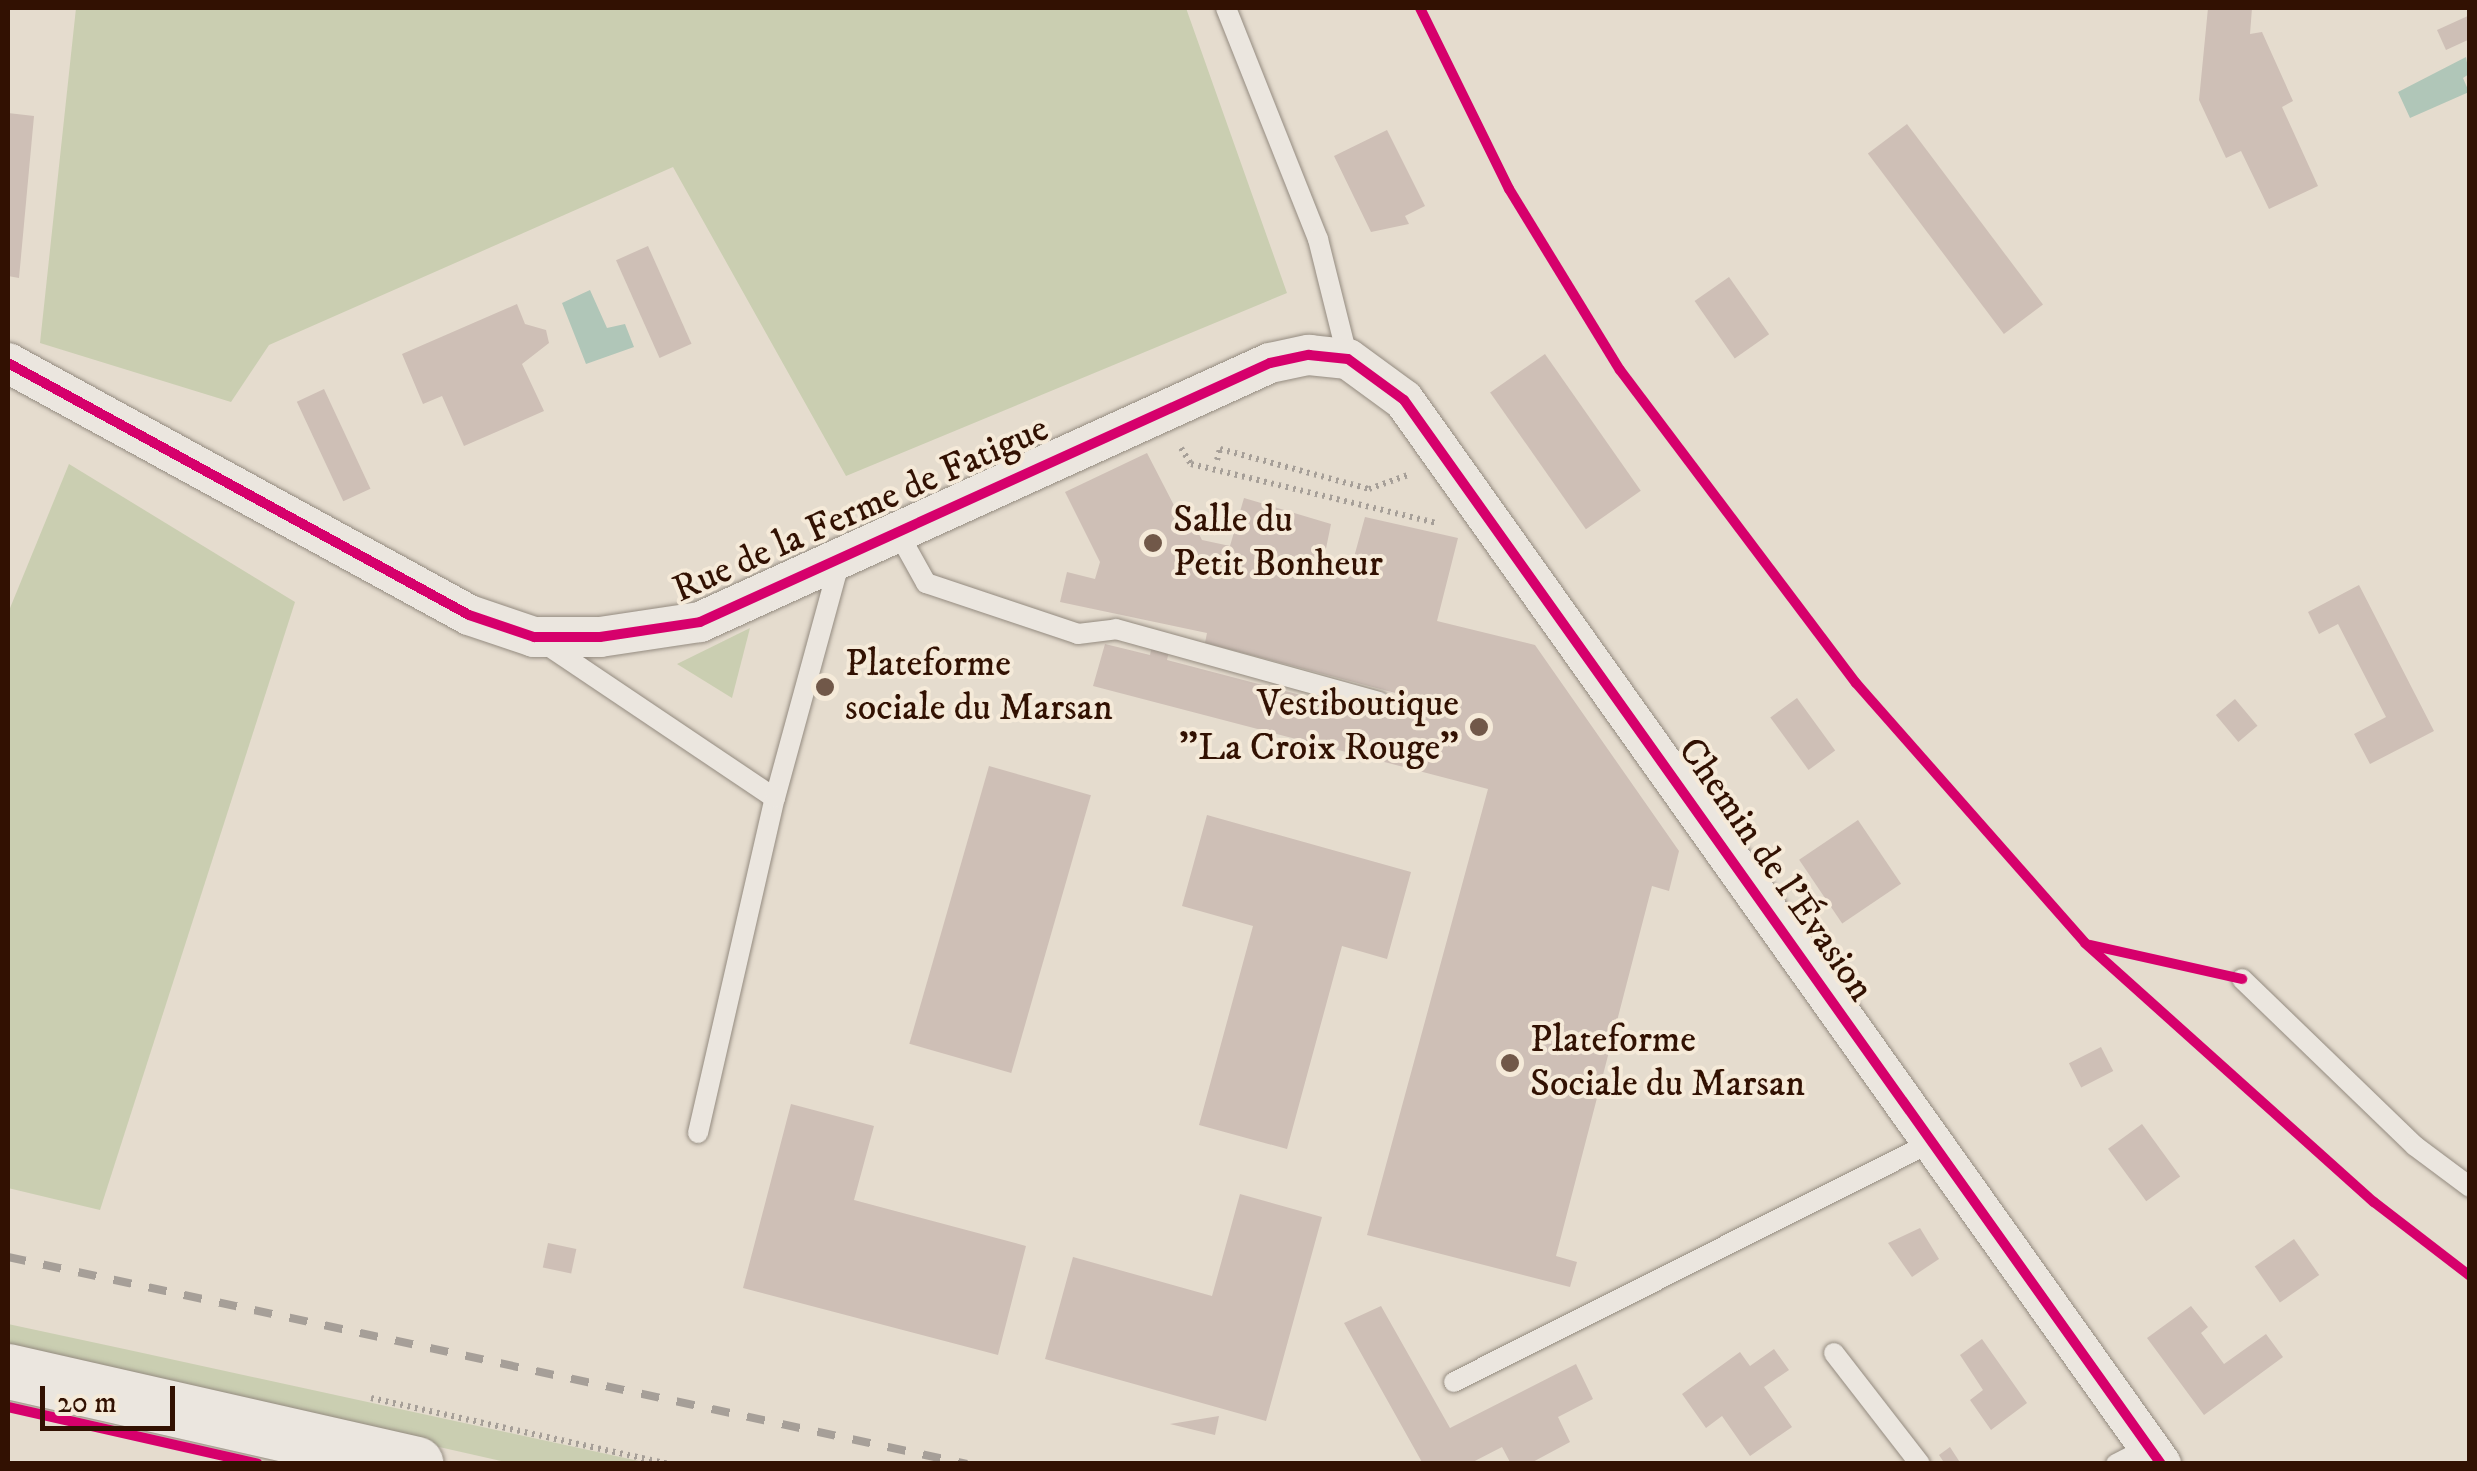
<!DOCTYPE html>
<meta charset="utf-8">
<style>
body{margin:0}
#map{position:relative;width:2477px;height:1471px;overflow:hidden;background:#e5dcce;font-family:"IM FELL DW Pica",serif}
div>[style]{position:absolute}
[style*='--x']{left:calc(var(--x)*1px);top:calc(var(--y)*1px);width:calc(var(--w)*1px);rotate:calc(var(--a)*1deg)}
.green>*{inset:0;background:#caceb1}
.water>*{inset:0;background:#b0c6b8}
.building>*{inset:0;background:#cebfb6;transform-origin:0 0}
.path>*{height:6px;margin-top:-3px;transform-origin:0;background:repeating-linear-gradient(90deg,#a69f98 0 2.5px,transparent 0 7.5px)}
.roads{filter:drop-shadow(0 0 2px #948b80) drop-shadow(0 0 2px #948b80)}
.lane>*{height:20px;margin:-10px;padding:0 10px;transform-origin:10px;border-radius:10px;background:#ebe6df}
.street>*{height:40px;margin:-20px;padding:0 20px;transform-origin:20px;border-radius:20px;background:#ebe6df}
.secondary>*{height:55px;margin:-27.5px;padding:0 27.5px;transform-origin:27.5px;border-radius:27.5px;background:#ebe6df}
.rail>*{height:8px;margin-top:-4px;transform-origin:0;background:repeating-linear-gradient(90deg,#a69f98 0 18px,transparent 0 36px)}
.cycleway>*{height:10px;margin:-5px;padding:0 5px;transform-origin:5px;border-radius:5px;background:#d6006c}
.dots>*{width:28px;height:28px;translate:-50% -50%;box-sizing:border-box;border:5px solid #f5ead9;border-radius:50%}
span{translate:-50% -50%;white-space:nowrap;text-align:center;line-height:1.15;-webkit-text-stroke:8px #f5ead9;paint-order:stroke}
.street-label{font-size:38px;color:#321102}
.poi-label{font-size:38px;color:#321102}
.left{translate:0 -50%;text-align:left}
.right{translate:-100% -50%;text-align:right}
.frame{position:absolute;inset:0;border:10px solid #321102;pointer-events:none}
.scale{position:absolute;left:40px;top:1386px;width:135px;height:45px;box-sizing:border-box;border:5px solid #321102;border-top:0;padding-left:12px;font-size:30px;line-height:35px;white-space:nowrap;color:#321102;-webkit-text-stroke:8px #f5ead9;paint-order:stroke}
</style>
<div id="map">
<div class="green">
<i style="clip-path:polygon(76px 8px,1186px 8px,1287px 293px,846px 476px,673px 167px,269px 345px,231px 402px,40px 343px)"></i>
<i style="clip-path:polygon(69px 464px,295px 602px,100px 1210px,8px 1188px,8px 613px)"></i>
<i style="clip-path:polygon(750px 628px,732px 698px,677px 664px)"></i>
<i style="clip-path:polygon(8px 1324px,129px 1350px,648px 1463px,510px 1463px,8px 1350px)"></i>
</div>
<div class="water">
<i style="clip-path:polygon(2466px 57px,2469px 74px,2463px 78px,2469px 92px,2410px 118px,2398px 92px)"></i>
<i style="clip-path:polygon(590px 290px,607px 328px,625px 324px,634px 347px,586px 364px,562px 303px)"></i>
</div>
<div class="building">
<i style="clip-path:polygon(2208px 8px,2252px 8px,2250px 34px,2262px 32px,2293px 101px,2282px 107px,2318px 186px,2269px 209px,2241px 151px,2226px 158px,2199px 100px)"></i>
<i style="clip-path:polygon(2470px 15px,2470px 39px,2446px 50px,2437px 30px)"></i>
<i style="clip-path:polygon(8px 113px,34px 116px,19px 278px,8px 276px)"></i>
<i style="left:1907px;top:124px;width:226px;height:49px;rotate:53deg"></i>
<i style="clip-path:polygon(1387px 130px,1425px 206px,1405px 216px,1409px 224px,1371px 232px,1334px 156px)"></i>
<i style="left:648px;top:246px;width:107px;height:35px;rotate:66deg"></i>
<i style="left:1729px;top:277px;width:70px;height:42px;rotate:55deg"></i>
<i style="clip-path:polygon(517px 304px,525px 324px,546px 330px,549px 343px,522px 364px,544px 411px,464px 446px,442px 396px,423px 404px,402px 354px)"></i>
<i style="left:1545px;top:354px;width:167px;height:67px;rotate:55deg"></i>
<i style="left:324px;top:389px;width:110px;height:30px;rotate:65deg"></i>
<i style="clip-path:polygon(1147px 453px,1179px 515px,1187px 511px,1202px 540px,1230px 546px,1244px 498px,1331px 524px,1321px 573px,1348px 579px,1365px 517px,1458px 538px,1437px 621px,1535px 645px,1679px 851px,1669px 891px,1652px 886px,1556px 1256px,1577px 1262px,1570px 1287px,1367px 1235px,1488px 789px,1093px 686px,1105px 644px,1150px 655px,1152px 646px,1169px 651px,1167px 660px,1396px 720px,1403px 695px,1205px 643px,1207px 633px,1060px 602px,1067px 572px,1095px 579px,1100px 562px,1065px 492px)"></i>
<i style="clip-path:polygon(2359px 585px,2434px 731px,2370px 764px,2354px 734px,2386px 717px,2338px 624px,2319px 634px,2308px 612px)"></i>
<i style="left:1797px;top:698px;width:65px;height:33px;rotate:54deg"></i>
<i style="left:2235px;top:699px;width:35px;height:25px;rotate:50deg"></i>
<i style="left:989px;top:766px;width:106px;height:289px;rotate:16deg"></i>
<i style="clip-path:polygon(1207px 815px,1411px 872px,1387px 959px,1342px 946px,1287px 1149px,1199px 1125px,1253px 926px,1182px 906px)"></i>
<i style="left:1858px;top:820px;width:77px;height:71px;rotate:56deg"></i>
<i style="left:2101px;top:1047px;width:27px;height:36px;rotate:63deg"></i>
<i style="clip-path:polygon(791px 1104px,874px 1126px,854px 1200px,1026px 1246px,998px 1355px,743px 1288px)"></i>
<i style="left:2142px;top:1124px;width:65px;height:42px;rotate:54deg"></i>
<i style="clip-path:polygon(1240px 1194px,1322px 1217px,1266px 1421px,1045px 1359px,1073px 1257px,1212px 1296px)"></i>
<i style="clip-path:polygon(1920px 1228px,1939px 1259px,1912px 1277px,1888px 1243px)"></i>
<i style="left:2294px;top:1239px;width:44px;height:48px;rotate:55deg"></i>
<i style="left:548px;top:1243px;width:29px;height:25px;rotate:12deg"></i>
<i style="clip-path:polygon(1381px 1306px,1450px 1428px,1576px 1364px,1593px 1399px,1558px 1417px,1570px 1442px,1529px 1464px,1511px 1464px,1502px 1447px,1469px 1464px,1423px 1464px,1344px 1323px)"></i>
<i style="clip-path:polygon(2191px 1306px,2208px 1327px,2201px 1333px,2224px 1364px,2266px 1334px,2283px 1357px,2204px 1415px,2147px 1338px)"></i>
<i style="clip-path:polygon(1982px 1339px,2027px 1403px,1991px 1430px,1970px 1400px,1983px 1390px,1960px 1355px)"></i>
<i style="clip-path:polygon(1774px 1349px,1789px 1370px,1764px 1387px,1792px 1427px,1750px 1456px,1722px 1416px,1706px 1428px,1682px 1394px,1740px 1352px,1750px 1366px)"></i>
<i style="clip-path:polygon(1219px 1416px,1215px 1435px,1170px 1424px)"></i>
<i style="clip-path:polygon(1950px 1447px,1961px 1464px,1945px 1464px,1939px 1455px)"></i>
</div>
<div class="path">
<i style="--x:1181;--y:448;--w:19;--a:58"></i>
<i style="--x:1191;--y:464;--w:253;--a:13.5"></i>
<i style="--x:1217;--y:460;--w:11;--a:-75"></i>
<i style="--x:1220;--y:449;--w:154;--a:15"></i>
<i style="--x:1369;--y:489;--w:41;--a:-19.7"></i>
<i style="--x:371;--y:1398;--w:304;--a:12.5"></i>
</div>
<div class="roads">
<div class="lane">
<i style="--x:1226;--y:8;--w:249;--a:68.3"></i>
<i style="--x:1318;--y:239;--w:124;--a:76"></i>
<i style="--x:896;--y:529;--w:62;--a:60.9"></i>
<i style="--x:926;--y:583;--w:160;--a:18.5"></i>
<i style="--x:1078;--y:634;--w:38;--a:-7"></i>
<i style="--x:1116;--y:629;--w:273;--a:15.5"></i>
<i style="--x:544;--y:643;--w:278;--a:33.9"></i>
<i style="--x:2242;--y:979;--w:240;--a:44"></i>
<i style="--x:2415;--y:1146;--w:69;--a:36.7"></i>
<i style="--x:698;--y:1133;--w:344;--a:-77.1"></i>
<i style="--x:775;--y:798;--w:250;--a:-74.7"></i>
<i style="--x:1834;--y:1353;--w:140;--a:52.2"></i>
<i style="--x:1454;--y:1382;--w:535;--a:-26.66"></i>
<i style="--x:2116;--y:1464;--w:37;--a:-27"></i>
</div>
<div class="street">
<i style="--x:8;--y:363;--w:525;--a:28.66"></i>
<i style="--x:469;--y:615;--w:69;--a:18.7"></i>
<i style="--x:534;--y:637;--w:66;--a:0"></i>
<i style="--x:600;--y:637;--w:101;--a:-8.5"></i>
<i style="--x:700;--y:622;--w:626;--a:-24.44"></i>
<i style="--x:1270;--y:363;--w:40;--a:-12"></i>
<i style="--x:1309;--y:355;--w:39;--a:6"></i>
<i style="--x:1348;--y:359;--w:69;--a:36.2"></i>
<i style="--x:1404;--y:400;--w:1306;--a:54.57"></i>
</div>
<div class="secondary">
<i style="--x:8;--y:1371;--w:418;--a:12.8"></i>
</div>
</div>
<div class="rail">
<i style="--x:8;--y:1257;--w:981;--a:12.18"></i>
</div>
<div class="cycleway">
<i style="--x:1420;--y:8;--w:202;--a:63.8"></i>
<i style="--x:1509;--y:189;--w:212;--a:58.5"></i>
<i style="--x:1620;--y:370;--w:392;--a:53"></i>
<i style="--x:1856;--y:683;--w:346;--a:48.6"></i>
<i style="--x:2085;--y:943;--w:388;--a:41.9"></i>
<i style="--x:2374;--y:1202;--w:121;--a:37.6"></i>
<i style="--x:8;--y:363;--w:525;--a:28.66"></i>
<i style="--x:469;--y:615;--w:69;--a:18.7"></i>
<i style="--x:534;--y:637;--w:66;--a:0"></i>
<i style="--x:600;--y:637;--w:101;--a:-8.5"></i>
<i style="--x:700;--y:622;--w:626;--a:-24.44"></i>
<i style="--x:1270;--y:363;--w:40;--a:-12"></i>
<i style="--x:1309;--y:355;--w:39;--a:6"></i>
<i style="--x:1348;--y:359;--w:69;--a:36.2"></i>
<i style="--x:1404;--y:400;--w:1306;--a:54.57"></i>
<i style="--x:2090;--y:945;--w:156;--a:12.6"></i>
<i style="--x:8;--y:1407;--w:256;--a:12.8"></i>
</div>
<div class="dots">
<i style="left:1153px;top:543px;background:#715849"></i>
<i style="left:825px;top:687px;background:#715849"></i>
<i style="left:1479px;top:727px;background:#715849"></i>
<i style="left:1510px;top:1063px;background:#715849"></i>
</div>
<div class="street-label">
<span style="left:861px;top:510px;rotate:-24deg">Rue de la Ferme de Fatigue</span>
<span style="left:1775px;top:870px;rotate:55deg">Chemin de l'Évasion</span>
</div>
<div class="poi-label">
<span class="left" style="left:1173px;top:543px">Salle du<br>Petit Bonheur</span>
<span class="left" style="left:845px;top:687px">Plateforme<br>sociale du Marsan</span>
<span class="right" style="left:1459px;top:727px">Vestiboutique<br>"La Croix Rouge"</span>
<span class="left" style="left:1530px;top:1063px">Plateforme<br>Sociale du Marsan</span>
</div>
<div class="frame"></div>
<div class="scale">20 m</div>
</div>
